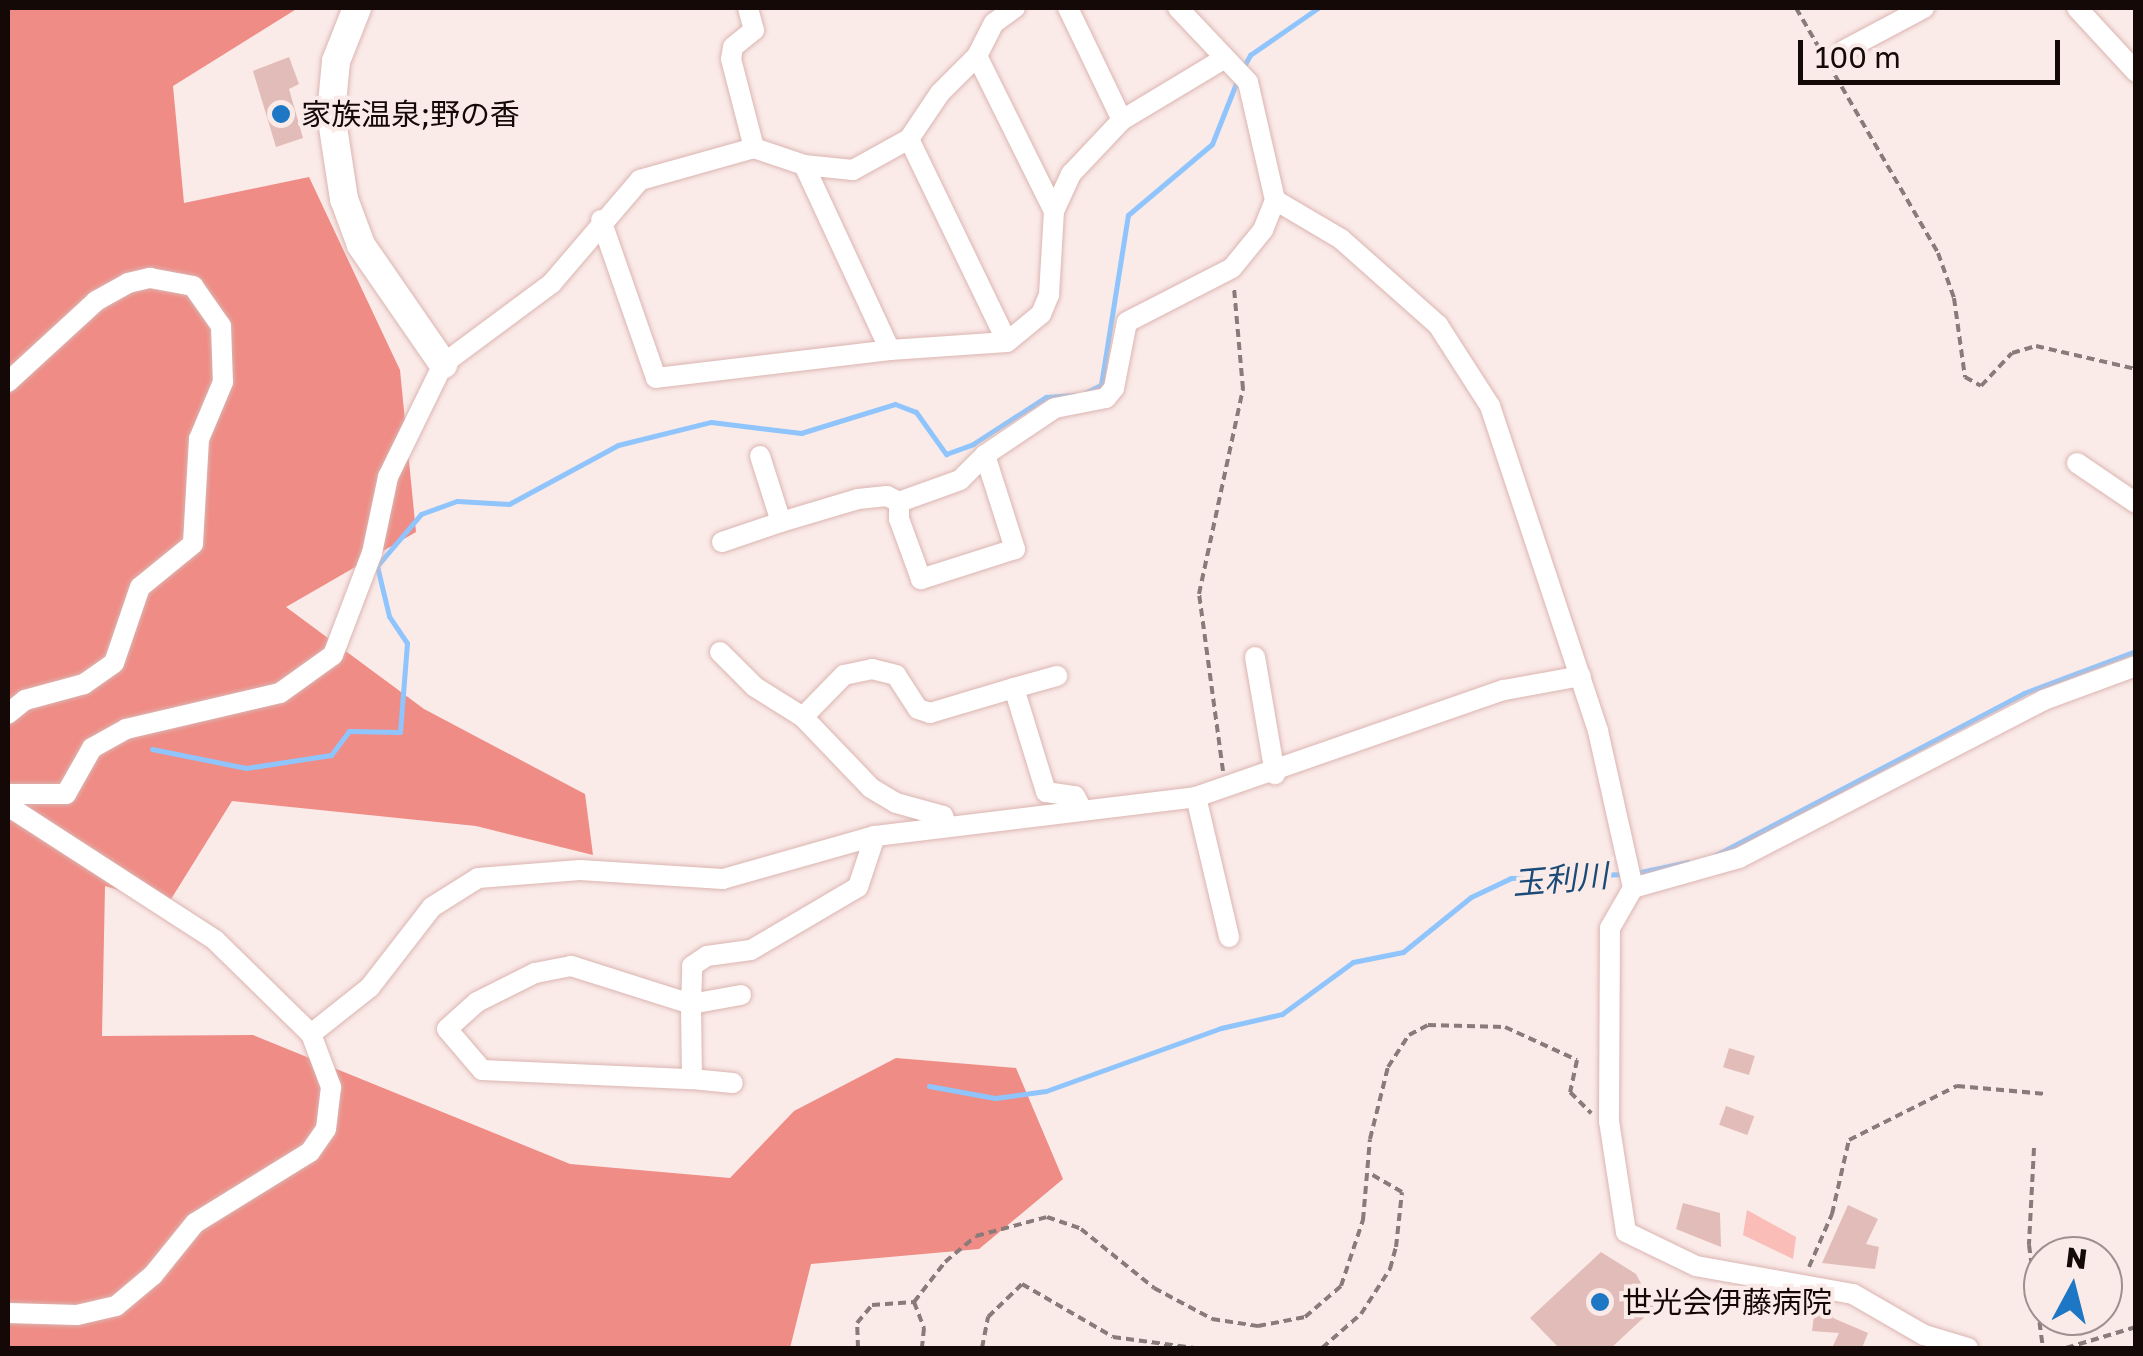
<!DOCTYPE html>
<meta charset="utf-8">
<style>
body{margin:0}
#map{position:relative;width:2143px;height:1356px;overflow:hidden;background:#faeae8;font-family:"Golos Text","Noto Sans JP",sans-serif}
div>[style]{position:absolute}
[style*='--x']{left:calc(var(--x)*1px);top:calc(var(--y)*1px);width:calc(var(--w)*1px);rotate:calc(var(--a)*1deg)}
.green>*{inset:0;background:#fabdb7}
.forest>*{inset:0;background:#ef8c85}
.stream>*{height:5px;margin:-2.5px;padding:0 2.5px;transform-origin:2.5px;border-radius:2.5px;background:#8fc5fc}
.building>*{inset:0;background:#e2bcb8;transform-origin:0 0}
.path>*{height:4px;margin-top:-2px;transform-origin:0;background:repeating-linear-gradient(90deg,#897b7a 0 8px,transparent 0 13px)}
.roads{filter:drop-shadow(0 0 2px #dbb5b1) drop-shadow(0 0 2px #dbb5b1)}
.street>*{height:20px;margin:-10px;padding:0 10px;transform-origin:10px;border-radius:10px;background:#fff}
.secondary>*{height:28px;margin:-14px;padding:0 14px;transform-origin:14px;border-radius:14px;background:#fff}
.dots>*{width:28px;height:28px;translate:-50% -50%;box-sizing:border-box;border:5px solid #faeae8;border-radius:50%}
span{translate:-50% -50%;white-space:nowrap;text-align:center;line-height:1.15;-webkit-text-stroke:8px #faeae8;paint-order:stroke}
.poi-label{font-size:30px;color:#150908}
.left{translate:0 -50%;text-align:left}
.water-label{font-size:32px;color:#1a4a77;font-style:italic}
.frame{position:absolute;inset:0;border:10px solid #150908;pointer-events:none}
.north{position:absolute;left:2023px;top:1236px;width:100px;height:100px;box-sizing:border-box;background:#faeae8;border:2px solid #9e908e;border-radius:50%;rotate:7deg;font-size:28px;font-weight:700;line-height:40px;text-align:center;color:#150908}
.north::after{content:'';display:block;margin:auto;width:35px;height:45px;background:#1d77c4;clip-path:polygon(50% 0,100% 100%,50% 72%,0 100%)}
.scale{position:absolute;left:1798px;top:40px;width:262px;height:45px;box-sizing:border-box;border:5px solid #150908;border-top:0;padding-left:12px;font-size:30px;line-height:35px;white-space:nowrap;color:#150908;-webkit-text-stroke:8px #faeae8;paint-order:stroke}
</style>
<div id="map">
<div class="green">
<i style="clip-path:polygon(1747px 1210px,1796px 1237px,1793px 1259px,1743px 1235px)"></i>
</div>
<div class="forest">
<i style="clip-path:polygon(8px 8px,298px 8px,173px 86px,184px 203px,309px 177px,400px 370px,416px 532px,286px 607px,424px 709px,585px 794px,593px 855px,476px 826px,232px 801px,168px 904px,105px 886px,102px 1036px,253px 1035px,570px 1164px,730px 1178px,794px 1111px,896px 1058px,1016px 1068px,1063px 1179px,979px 1249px,811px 1264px,790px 1348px,8px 1348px)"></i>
</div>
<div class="stream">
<i style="--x:1244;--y:66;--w:13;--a:-61"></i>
<i style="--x:1250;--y:55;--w:83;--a:-34.7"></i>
<i style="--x:1085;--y:393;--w:18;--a:-27"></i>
<i style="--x:1101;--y:385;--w:172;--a:-81"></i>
<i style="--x:1128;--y:215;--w:110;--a:-40.2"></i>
<i style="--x:1212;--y:144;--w:68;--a:-68.4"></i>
<i style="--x:152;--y:749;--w:96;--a:11.4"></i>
<i style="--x:246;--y:768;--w:86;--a:-8.7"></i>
<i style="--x:331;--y:755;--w:30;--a:-53"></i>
<i style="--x:349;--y:731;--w:51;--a:1.1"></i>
<i style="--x:400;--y:732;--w:89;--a:-85.5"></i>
<i style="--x:407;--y:643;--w:32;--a:-124"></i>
<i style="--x:389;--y:616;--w:51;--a:-103.5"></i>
<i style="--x:377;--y:566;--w:68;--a:-49.8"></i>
<i style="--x:421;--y:514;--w:38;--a:-20"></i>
<i style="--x:457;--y:501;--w:52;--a:3.3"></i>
<i style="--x:509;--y:504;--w:124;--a:-28.4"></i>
<i style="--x:618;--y:445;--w:96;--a:-13.9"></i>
<i style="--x:711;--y:422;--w:91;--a:7"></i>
<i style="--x:801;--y:433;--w:98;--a:-17.1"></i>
<i style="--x:895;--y:404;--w:22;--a:21"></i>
<i style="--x:916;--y:412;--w:52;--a:54.5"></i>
<i style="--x:946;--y:454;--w:29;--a:-20"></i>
<i style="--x:973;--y:444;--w:87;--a:-32.8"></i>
<i style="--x:1046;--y:397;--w:28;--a:-4"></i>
<i style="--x:1714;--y:856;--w:350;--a:-27.7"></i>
<i style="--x:2024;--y:693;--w:120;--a:-20.6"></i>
<i style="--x:1636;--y:873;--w:53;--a:-11.9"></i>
<i style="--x:929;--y:1086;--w:67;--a:10.3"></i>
<i style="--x:995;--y:1098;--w:51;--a:-7.8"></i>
<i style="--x:1046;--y:1091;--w:186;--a:-19.8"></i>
<i style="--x:1221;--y:1028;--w:63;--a:-12.9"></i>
<i style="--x:1282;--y:1014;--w:88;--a:-36.2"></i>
<i style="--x:1353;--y:962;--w:51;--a:-11.3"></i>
<i style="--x:1403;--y:952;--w:87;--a:-39"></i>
<i style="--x:1471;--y:897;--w:44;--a:-25.4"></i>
<i style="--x:1511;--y:878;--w:114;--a:-2"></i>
</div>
<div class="building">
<i style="clip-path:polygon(289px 57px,299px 84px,289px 89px,303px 138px,276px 147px,253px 71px)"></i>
<i style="left:1729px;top:1048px;width:27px;height:20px;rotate:17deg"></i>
<i style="left:1726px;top:1106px;width:30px;height:20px;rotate:20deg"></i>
<i style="clip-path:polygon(1683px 1203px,1720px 1213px,1721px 1247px,1676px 1229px)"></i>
<i style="clip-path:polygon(1848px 1205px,1878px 1219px,1866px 1244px,1879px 1247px,1875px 1269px,1822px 1263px)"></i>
<i style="clip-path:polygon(1601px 1252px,1636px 1274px,1654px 1308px,1611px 1348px,1559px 1348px,1530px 1318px)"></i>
<i style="clip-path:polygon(1815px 1307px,1834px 1308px,1833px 1318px,1868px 1333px,1862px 1348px,1832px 1348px,1839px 1333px,1812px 1331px)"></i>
</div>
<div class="path">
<i style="--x:1796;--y:8;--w:283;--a:59.9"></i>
<i style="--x:1938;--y:253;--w:48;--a:70.4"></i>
<i style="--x:1954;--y:298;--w:80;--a:82.1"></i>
<i style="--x:1965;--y:377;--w:18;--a:29"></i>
<i style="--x:1981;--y:386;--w:45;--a:-46.8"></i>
<i style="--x:2012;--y:353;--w:25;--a:-16"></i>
<i style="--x:2036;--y:346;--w:103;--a:13"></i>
<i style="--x:1223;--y:771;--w:179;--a:-97.7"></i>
<i style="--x:1199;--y:594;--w:210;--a:-77.9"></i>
<i style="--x:1243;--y:389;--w:101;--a:-95.1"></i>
<i style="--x:2034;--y:1148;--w:97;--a:93"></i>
<i style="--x:2029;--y:1245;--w:104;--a:82.3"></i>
<i style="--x:1809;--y:1267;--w:58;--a:-66.5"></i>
<i style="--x:1832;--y:1214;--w:76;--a:-77.1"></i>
<i style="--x:1849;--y:1140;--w:121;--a:-26.6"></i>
<i style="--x:1957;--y:1086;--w:89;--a:5.1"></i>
<i style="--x:914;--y:1302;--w:51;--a:-52.2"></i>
<i style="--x:945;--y:1262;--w:40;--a:-40"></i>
<i style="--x:976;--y:1236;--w:73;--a:-15"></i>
<i style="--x:1047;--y:1217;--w:36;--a:19"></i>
<i style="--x:1081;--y:1229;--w:94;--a:38.9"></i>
<i style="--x:1154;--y:1288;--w:66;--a:28.1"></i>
<i style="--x:1212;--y:1319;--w:47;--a:8.7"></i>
<i style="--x:1258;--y:1326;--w:48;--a:-10.8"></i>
<i style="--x:1305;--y:1317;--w:48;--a:-40.7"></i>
<i style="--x:1341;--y:1286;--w:70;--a:-71.6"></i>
<i style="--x:1363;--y:1220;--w:81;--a:-85.1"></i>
<i style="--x:1370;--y:1139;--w:74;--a:-76"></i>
<i style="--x:1388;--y:1067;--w:38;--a:-57"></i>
<i style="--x:1409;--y:1035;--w:21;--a:-28"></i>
<i style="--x:1428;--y:1025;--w:77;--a:1.5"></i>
<i style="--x:1505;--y:1027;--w:79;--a:24.6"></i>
<i style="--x:1577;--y:1060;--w:33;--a:102"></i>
<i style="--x:1570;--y:1092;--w:30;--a:45"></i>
<i style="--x:914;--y:1302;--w:28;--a:69"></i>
<i style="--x:924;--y:1328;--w:20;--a:96"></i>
<i style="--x:858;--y:1348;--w:25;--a:-92"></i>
<i style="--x:857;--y:1323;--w:23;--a:-50"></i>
<i style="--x:872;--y:1305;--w:42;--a:-4.1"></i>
<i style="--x:982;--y:1348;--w:32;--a:-79"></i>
<i style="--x:988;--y:1317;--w:47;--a:-44.1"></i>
<i style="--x:1022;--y:1284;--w:105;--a:30.2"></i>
<i style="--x:1113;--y:1337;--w:82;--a:7.7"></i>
<i style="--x:1322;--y:1348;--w:52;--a:-41.1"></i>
<i style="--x:1361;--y:1314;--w:54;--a:-57.2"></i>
<i style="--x:1390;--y:1269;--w:23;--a:-75"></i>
<i style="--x:1396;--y:1247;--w:55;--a:-83.8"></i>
<i style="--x:1402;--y:1192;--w:39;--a:-150"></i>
<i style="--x:2066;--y:1348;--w:73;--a:-16.7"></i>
</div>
<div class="roads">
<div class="street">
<i style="--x:748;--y:8;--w:23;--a:75"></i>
<i style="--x:754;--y:30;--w:27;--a:141"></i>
<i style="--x:733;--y:47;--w:12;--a:99"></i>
<i style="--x:731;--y:59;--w:92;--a:75.5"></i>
<i style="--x:1068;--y:8;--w:124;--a:64.3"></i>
<i style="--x:2077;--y:8;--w:87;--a:47.3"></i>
<i style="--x:1843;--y:51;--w:92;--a:-28"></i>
<i style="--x:977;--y:56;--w:173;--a:63.6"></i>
<i style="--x:909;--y:139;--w:225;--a:64.2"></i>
<i style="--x:804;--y:165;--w:204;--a:65.1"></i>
<i style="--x:890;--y:350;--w:117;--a:-3.9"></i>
<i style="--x:1007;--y:342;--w:44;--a:-39.5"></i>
<i style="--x:1041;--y:314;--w:21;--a:-67"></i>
<i style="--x:1049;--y:295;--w:84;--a:-86.6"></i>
<i style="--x:1054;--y:211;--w:41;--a:-65.3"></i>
<i style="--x:1071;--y:174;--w:74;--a:-46.6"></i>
<i style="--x:1122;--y:120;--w:120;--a:-31"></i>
<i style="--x:1275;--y:200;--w:77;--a:30.6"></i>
<i style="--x:1341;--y:239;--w:130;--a:41.6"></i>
<i style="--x:1438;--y:325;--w:96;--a:57.3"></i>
<i style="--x:1490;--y:406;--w:342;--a:71.6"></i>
<i style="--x:1598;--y:731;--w:161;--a:77.4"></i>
<i style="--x:601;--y:220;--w:167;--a:70.8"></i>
<i style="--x:656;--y:378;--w:236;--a:-6.8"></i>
<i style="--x:8;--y:382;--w:120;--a:-42.6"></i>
<i style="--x:96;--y:301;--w:37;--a:-29"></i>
<i style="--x:128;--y:283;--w:23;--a:-13"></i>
<i style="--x:150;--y:278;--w:44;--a:10.5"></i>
<i style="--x:193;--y:286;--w:49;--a:55"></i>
<i style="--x:221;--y:326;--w:56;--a:88"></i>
<i style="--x:223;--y:382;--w:62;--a:112.8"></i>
<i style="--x:199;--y:439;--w:105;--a:93.3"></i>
<i style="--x:193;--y:544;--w:68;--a:140.9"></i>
<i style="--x:140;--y:587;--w:80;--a:108.9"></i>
<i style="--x:114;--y:663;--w:37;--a:145"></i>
<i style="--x:84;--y:684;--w:61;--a:164.8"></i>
<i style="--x:25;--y:700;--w:22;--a:141"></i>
<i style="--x:985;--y:455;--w:99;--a:72.3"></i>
<i style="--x:1015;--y:549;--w:99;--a:162.3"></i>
<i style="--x:921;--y:579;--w:64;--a:-110.1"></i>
<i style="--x:899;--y:519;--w:17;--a:-90"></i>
<i style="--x:899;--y:502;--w:65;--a:-19.8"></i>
<i style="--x:960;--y:480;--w:35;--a:-45"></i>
<i style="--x:985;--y:455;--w:84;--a:-33.9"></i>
<i style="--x:1055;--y:408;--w:52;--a:-11.1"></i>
<i style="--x:1106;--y:398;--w:13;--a:-51"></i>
<i style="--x:1114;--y:388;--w:67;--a:-78.9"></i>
<i style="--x:1127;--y:322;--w:118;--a:-27.2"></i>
<i style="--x:1232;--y:268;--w:49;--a:-50.8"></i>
<i style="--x:1263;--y:230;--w:32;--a:-68"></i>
<i style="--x:1275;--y:200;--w:121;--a:-102.9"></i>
<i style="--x:1248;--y:82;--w:102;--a:-133.4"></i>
<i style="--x:760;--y:456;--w:69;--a:72.3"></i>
<i style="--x:781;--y:522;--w:80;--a:-16.6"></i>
<i style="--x:858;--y:499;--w:29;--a:-6"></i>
<i style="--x:887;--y:496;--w:13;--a:27"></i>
<i style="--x:2077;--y:463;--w:71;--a:34.1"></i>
<i style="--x:722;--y:542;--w:62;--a:-18.7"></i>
<i style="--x:720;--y:652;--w:49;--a:45"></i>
<i style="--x:755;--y:687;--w:57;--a:32"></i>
<i style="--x:1255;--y:657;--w:119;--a:80.3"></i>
<i style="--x:1014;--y:688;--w:45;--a:-15.6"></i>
<i style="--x:8;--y:794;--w:58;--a:0"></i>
<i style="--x:66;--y:794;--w:53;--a:-60.5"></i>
<i style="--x:92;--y:748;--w:39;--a:-29"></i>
<i style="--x:126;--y:729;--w:158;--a:-13.2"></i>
<i style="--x:280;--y:693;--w:65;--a:-35.6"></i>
<i style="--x:333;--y:655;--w:109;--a:-69.1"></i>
<i style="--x:372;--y:553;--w:78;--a:-78.1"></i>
<i style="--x:388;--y:477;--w:126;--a:-64"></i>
<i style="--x:443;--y:364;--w:136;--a:-36.6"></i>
<i style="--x:552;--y:283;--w:135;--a:-49.5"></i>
<i style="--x:640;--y:180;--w:118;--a:-15.7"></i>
<i style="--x:754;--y:148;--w:53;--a:18.8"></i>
<i style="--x:804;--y:165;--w:49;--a:5.8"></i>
<i style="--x:853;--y:170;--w:64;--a:-29"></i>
<i style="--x:909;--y:139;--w:55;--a:-56"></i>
<i style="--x:940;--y:93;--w:52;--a:-45"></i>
<i style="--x:977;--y:56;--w:37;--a:-63"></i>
<i style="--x:994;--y:23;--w:26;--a:-36"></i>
<i style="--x:1196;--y:797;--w:144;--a:76.7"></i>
<i style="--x:8;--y:806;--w:247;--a:32.9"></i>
<i style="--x:215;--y:940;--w:134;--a:44.4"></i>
<i style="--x:311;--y:1034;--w:57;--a:69.3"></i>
<i style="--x:331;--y:1087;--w:42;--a:96.8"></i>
<i style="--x:326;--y:1129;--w:28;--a:125"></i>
<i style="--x:310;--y:1152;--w:135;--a:148.3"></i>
<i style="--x:195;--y:1223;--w:67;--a:128.9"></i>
<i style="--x:153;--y:1275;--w:48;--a:140"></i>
<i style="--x:116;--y:1306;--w:40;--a:167"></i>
<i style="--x:77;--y:1315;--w:69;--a:-178.3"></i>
<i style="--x:947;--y:826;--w:11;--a:-112"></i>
<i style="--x:943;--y:816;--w:49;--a:-164.5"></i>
<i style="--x:896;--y:803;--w:29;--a:-149"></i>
<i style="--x:871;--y:788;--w:98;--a:-133.8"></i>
<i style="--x:803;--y:717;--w:59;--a:-45.7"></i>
<i style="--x:844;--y:675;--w:29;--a:-12"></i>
<i style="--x:872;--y:669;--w:25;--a:14"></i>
<i style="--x:896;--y:675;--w:40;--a:57.1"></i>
<i style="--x:918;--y:709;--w:13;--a:18"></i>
<i style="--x:930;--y:713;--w:88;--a:-16.6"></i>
<i style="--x:1014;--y:688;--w:109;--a:72.9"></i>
<i style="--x:1046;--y:792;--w:29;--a:8"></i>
<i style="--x:1075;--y:796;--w:13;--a:63"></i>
<i style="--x:741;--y:995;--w:51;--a:169.8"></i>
<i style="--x:691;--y:1004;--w:126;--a:-162.4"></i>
<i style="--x:571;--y:966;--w:37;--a:169"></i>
<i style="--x:535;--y:973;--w:65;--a:153.4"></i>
<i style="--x:477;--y:1002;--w:40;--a:138"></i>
<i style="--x:447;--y:1029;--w:54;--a:49.5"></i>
<i style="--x:482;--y:1070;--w:210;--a:2.5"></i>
<i style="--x:692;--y:1079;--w:75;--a:-90.8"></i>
<i style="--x:691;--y:1004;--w:38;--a:-88"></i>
<i style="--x:692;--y:966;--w:18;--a:-34"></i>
<i style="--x:707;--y:956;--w:44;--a:-7.8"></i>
<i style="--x:751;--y:950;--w:124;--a:-30.5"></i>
<i style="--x:858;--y:887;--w:54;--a:-71.6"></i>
<i style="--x:311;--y:1034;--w:75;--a:-38.5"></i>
<i style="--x:370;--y:987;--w:101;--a:-52.2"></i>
<i style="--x:432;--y:907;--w:54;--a:-32.2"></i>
<i style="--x:478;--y:878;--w:102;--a:-4.5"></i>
<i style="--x:580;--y:870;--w:143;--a:3.6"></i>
<i style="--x:723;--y:879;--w:158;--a:-15.8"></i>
<i style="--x:875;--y:836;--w:323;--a:-6.9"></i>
<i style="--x:1196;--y:797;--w:326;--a:-19.2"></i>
<i style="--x:1504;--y:690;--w:78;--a:-10.3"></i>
<i style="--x:692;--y:1079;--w:41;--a:5.6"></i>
<i style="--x:1968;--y:1348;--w:46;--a:-163.5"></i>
<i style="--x:1924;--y:1335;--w:82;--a:-150"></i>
<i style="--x:1853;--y:1294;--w:159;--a:-169.9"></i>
<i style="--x:1696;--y:1266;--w:78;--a:-154.1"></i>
<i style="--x:1626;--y:1232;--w:112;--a:-98.7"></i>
<i style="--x:1609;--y:1121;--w:193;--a:-89.7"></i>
<i style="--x:1610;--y:928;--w:46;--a:-60.1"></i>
<i style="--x:1633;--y:888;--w:110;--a:-15.8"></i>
<i style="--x:1739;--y:858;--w:343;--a:-27.4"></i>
<i style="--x:2044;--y:700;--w:98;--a:-20.3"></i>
</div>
<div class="secondary">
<i style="--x:357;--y:8;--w:57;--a:111.6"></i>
<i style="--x:336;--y:61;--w:53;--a:95.4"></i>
<i style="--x:331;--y:114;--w:86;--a:81.3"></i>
<i style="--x:344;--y:199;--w:49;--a:69.7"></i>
<i style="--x:361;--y:245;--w:145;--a:55.4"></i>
</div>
</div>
<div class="dots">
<i style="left:281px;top:114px;background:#1d77c4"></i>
<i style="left:1600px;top:1302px;background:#1d77c4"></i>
</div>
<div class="poi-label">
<span class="left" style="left:301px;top:114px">家族温泉;野の香</span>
<span class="left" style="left:1622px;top:1302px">世光会伊藤病院</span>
</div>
<div class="water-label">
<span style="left:1560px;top:879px;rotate:-5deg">玉利川</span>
</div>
<div class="frame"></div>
<div class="north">N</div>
<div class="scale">100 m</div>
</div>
